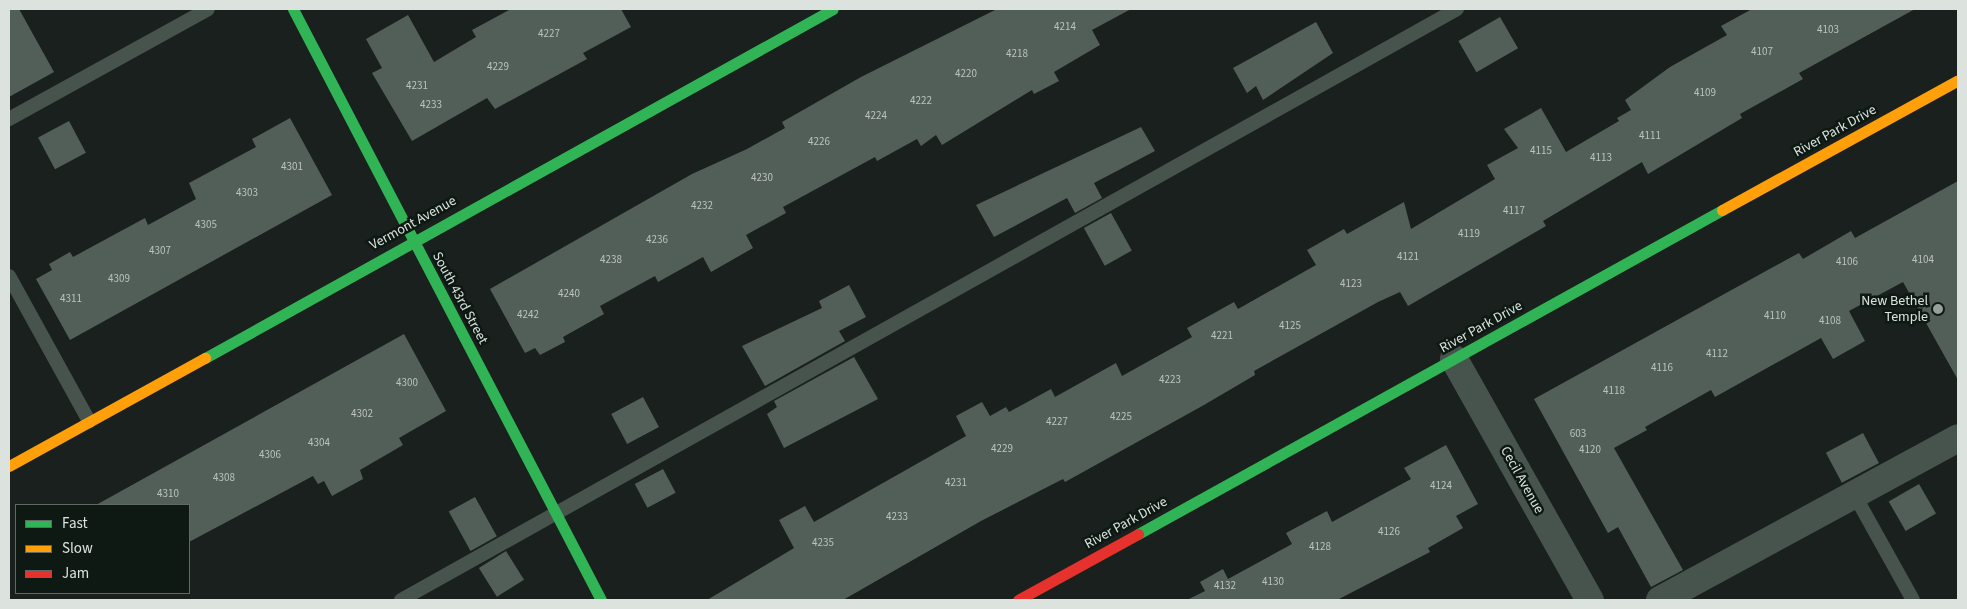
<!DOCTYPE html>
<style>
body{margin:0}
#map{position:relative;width:1967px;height:609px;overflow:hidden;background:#1a201d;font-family:"Source Sans 3",sans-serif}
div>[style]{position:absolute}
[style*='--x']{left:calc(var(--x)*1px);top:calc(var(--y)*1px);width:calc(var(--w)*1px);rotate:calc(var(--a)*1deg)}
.building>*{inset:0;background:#525f58;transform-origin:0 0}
.lane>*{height:14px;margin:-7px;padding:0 7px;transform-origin:7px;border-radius:7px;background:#47544d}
.street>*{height:28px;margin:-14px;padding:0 14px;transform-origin:14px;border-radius:14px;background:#47544d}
.fast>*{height:11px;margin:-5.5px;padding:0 5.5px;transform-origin:5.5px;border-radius:5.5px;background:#30b455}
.slow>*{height:11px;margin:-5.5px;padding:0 5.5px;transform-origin:5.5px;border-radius:5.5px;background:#ff9f0a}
.jam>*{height:11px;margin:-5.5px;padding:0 5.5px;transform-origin:5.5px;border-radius:5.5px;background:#e5322d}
.dots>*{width:14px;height:14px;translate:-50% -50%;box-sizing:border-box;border:2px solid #0e1913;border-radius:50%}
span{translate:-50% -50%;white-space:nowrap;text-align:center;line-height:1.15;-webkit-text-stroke:5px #0e1913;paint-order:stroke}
.number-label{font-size:11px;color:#bac2bd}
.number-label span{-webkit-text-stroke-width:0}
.street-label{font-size:14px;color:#dce3df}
.poi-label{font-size:14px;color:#dce3df}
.right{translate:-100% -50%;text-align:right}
.frame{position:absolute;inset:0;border:10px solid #dce3df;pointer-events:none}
.legend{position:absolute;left:15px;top:504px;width:175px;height:90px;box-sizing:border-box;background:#0e1913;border:1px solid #606a65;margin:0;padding:6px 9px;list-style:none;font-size:15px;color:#dce3df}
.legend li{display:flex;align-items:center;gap:10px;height:25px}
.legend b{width:25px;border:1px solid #606a65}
</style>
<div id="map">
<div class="building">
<i style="clip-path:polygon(9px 9px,19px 9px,54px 72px,9px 97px)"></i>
<i style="clip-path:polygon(511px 9px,621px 9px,631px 27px,583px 53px,587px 59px,495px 109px,487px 98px,412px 141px,372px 73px,382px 68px,366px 39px,408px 15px,434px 62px,476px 37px,472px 30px)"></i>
<i style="clip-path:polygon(997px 9px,1131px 9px,1092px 30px,1100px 45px,1054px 72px,1059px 81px,1034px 94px,1032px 90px,942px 145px,936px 135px,921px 146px,917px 139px,877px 161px,875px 157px,783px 207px,786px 213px,746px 235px,753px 248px,711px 272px,703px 257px,658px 282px,655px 276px,600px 306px,604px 314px,563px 337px,565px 342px,540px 355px,535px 348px,525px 353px,490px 289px,692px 174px,747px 149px,785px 128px,782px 122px,861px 77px)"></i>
<i style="clip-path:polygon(1752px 9px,1915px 9px,1799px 73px,1803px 79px,1740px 114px,1742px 118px,1648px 174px,1642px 162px,1543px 221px,1546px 226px,1408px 306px,1400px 292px,1378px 302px,1254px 371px,1255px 375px,1204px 405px,1065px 482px,1063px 479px,981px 521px,843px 600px,707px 600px,794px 548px,779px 520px,805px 506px,814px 522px,966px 436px,956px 416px,982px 402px,990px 416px,1006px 407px,1009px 412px,1051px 389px,1055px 397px,1116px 363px,1122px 376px,1192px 337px,1187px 328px,1234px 302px,1238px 309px,1316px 265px,1307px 250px,1344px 229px,1347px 234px,1404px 202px,1411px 229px,1495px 179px,1487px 165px,1518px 148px,1504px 129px,1541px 108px,1566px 152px,1619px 121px,1617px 118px,1631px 110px,1625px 100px,1670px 67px,1727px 35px,1721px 26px)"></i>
<i style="left:1500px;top:17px;width:36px;height:48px;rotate:60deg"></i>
<i style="clip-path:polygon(1316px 22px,1333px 53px,1263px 100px,1256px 86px,1247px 93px,1233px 68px)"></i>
<i style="clip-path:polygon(290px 118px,332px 195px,70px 340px,36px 279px,52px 270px,49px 264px,70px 252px,73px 257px,145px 218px,148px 225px,196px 199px,189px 183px,256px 147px,252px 139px)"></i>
<i style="left:69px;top:121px;width:36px;height:35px;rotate:62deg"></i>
<i style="clip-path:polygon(1141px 127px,1155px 151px,1094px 183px,1102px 198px,1075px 213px,1067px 198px,994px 237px,976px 205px)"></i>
<i style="clip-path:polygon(1958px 181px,1958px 380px,1903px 282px,1849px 311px,1865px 341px,1833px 359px,1821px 338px,1715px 397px,1711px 390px,1645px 427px,1647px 430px,1614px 448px,1683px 570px,1651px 587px,1618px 527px,1608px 533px,1534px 399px,1786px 260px,1799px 253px,1803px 259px,1851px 231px,1855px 238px)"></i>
<i style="left:1111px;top:213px;width:43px;height:31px;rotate:61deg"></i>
<i style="clip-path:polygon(849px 285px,866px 317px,839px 331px,845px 341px,765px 386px,742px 346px,822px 308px,819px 301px)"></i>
<i style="clip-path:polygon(404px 334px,446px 411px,399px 438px,403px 445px,360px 470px,363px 479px,332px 496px,324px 481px,318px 484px,313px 476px,189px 542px,189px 505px,96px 505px)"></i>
<i style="clip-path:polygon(854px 357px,878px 399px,784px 448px,767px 414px,777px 407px,774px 401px)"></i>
<i style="left:643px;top:397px;width:34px;height:36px;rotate:62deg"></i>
<i style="left:1863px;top:433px;width:34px;height:42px;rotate:62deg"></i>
<i style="clip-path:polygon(1446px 445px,1478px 504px,1456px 516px,1463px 528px,1428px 548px,1430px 552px,1337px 600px,1187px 600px,1205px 591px,1200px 582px,1223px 569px,1228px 579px,1292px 544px,1286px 533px,1327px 511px,1332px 522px,1411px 479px,1404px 468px)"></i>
<i style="left:663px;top:469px;width:27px;height:32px;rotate:62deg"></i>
<i style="left:1919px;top:484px;width:34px;height:35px;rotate:60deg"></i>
<i style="left:475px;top:497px;width:45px;height:30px;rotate:61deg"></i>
<i style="left:506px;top:551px;width:34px;height:32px;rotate:58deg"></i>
</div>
<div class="lane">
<i style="--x:9;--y:119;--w:227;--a:-28.9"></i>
<i style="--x:9;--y:276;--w:166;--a:61.1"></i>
<i style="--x:1854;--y:494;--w:121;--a:60.9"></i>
<i style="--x:401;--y:600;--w:1210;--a:-29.23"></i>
</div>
<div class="street">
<i style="--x:1454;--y:359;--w:277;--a:60.6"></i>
<i style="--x:1660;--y:600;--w:339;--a:-28.5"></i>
</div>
<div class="fast">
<i style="--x:293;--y:9;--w:666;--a:62.47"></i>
<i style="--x:205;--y:358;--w:718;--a:-29.06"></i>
<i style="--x:1138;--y:534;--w:668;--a:-29.02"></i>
</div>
<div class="slow">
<i style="--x:1722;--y:210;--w:269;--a:-28.8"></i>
<i style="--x:9;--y:466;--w:224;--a:-28.9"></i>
</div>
<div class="jam">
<i style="--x:1018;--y:600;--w:137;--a:-28.8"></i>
</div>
<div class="dots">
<i style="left:1938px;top:309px;background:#989f9b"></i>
</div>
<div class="number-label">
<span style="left:1065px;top:27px">4214</span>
<span style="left:1828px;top:30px">4103</span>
<span style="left:549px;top:34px">4227</span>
<span style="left:1762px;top:52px">4107</span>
<span style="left:1017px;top:54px">4218</span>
<span style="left:498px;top:67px">4229</span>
<span style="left:966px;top:74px">4220</span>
<span style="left:417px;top:86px">4231</span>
<span style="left:1705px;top:93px">4109</span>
<span style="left:921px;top:101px">4222</span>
<span style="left:431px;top:105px">4233</span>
<span style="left:876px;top:116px">4224</span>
<span style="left:1650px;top:136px">4111</span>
<span style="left:819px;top:142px">4226</span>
<span style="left:1541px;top:151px">4115</span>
<span style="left:1601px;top:158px">4113</span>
<span style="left:292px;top:167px">4301</span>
<span style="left:762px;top:178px">4230</span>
<span style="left:247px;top:193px">4303</span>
<span style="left:702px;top:206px">4232</span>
<span style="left:1514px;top:211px">4117</span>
<span style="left:206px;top:225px">4305</span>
<span style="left:1469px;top:234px">4119</span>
<span style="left:657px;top:240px">4236</span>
<span style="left:160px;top:251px">4307</span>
<span style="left:1408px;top:257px">4121</span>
<span style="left:611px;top:260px">4238</span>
<span style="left:1923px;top:260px">4104</span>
<span style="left:1847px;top:262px">4106</span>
<span style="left:119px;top:279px">4309</span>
<span style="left:1351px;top:284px">4123</span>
<span style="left:569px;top:294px">4240</span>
<span style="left:71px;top:299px">4311</span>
<span style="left:528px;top:315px">4242</span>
<span style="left:1775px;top:316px">4110</span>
<span style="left:1830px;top:321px">4108</span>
<span style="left:1290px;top:326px">4125</span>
<span style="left:1222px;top:336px">4221</span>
<span style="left:1717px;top:354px">4112</span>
<span style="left:1662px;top:368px">4116</span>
<span style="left:1170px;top:380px">4223</span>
<span style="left:407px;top:383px">4300</span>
<span style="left:1614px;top:391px">4118</span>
<span style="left:362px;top:414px">4302</span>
<span style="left:1121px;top:417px">4225</span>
<span style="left:1057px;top:422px">4227</span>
<span style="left:1578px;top:434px">603</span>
<span style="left:319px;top:443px">4304</span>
<span style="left:1002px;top:449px">4229</span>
<span style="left:1590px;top:450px">4120</span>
<span style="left:270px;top:455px">4306</span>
<span style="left:224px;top:478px">4308</span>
<span style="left:956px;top:483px">4231</span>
<span style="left:1441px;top:486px">4124</span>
<span style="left:168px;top:494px">4310</span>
<span style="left:897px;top:517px">4233</span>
<span style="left:1389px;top:532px">4126</span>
<span style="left:823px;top:543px">4235</span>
<span style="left:1320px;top:547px">4128</span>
<span style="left:1273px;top:582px">4130</span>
<span style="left:1225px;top:586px">4132</span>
</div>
<div class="street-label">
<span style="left:1835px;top:131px;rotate:-29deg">River Park Drive</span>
<span style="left:413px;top:223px;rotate:-29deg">Vermont Avenue</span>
<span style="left:460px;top:298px;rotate:62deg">South 43rd Street</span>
<span style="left:1481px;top:327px;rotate:-29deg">River Park Drive</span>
<span style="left:1522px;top:480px;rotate:61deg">Cecil Avenue</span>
<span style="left:1126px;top:523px;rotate:-29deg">River Park Drive</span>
</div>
<div class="poi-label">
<span class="right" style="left:1928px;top:309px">New Bethel<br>Temple</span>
</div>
<div class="frame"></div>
<ul class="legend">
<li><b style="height:6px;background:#30b455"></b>Fast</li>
<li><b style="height:6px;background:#ff9f0a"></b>Slow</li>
<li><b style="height:6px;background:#e5322d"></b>Jam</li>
</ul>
</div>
